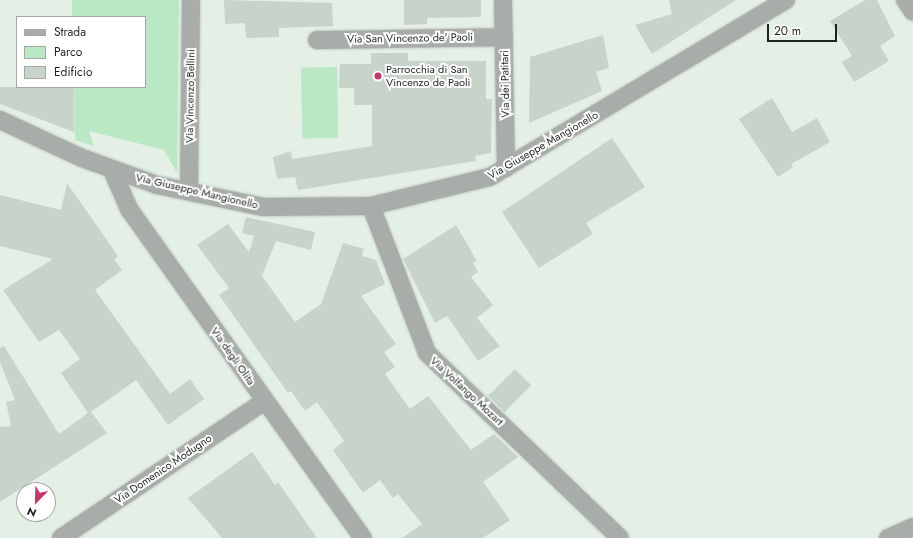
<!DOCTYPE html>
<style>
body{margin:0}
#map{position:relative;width:913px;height:538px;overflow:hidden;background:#e4efe6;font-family:Jost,sans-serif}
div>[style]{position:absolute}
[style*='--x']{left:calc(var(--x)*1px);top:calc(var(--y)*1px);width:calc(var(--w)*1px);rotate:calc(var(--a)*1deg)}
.green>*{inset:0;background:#bae8c4;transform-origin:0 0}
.building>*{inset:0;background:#c8d3ca;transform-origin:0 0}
.roads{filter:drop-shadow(0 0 1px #c1cac2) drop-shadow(0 0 1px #c1cac2)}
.minor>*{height:18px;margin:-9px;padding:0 9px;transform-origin:9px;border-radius:9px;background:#a8ada9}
.dots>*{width:11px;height:11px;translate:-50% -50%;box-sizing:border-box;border:2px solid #fff;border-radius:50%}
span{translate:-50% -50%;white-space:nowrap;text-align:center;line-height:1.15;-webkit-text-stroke:4px #fff;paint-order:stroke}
.street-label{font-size:11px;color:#1f231f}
.poi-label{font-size:11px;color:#1f231f}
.left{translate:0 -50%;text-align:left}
.legend{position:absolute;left:16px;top:16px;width:130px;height:72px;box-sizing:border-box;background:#fff;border:1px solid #a5a7a5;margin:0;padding:5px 7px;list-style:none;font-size:12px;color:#1f231f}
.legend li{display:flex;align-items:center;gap:8px;height:20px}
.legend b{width:20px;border:1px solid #a5a7a5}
.north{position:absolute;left:16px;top:482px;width:40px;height:40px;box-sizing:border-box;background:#fff;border:1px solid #a5a7a5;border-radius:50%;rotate:203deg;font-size:11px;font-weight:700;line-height:16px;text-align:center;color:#1f231f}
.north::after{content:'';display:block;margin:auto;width:14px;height:18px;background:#c2376d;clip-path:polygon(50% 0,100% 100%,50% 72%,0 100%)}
.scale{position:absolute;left:767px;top:24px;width:70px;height:18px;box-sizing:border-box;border:2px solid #1f231f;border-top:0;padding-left:5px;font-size:12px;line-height:14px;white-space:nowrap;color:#1f231f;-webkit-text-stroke:3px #fff;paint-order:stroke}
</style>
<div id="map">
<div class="green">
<i style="clip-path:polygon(72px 0,179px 0,177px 173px,164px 150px,89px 131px,94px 146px,75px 140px,73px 87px,145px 87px,145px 17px,72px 17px)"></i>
<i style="left:337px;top:67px;width:71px;height:36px;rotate:89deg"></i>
</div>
<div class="building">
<i style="clip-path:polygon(224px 0,332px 3px,333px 26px,279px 28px,279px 37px,246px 38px,245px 23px,225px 24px)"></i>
<i style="clip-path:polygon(404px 0,481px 0,481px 17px,427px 18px,427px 24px,404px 25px)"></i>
<i style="clip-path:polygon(669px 0,736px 0,652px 54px,635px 25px,672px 14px)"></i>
<i style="clip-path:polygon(865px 0,877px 0,895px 36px,880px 46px,889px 61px,854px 82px,842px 62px,852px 56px,830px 21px)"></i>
<i style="clip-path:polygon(603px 35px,609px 68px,596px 72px,602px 91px,529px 123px,530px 57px)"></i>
<i style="clip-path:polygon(371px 53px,408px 53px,408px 61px,486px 61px,486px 99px,492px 99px,491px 153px,475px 156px,476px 161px,298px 190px,295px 177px,277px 179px,273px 157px,291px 151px,292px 159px,372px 146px,372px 105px,354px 105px,354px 88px,339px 88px,340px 64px,371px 64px)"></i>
<i style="clip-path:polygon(0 87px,73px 87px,74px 132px,0 104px)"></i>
<i style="clip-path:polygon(772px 98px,792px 132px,817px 118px,830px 142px,791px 164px,793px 167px,778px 177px,739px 119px)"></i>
<i style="clip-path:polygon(612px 138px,645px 187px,586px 223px,593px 234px,539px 268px,502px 212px)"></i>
<i style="clip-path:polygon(67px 183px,118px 256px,114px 259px,122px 270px,95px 290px,170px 394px,190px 379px,204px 399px,168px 425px,136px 380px,91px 412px,107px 433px,0 502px,0 427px,11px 426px,6px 402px,15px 400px,0 362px,0 348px,4px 346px,59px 434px,88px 413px,61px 373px,80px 359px,59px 330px,39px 342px,3px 290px,53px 259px,0 246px,0 195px,61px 210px)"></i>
<i style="clip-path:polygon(246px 217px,315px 232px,311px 250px,276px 241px,262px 276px,295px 322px,321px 304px,343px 243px,364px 249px,362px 256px,376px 260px,385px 284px,361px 296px,396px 344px,384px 352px,395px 367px,385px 374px,410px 409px,428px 396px,471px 450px,494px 434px,518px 457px,483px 482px,510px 520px,483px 538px,402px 538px,422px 524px,398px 494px,393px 498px,380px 480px,363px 493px,333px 450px,344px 441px,317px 402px,305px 411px,291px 391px,288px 393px,219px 295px,229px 288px,197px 245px,228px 224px,249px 252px,254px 236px,242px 233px)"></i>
<i style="clip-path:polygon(456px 225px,477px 261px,473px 263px,478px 272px,471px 277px,493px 305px,477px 318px,500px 346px,478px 361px,447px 316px,435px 323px,403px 259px)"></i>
<i style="left:515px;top:369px;width:23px;height:38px;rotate:45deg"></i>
<i style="clip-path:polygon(252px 452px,275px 485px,278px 482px,317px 538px,222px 538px,188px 498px)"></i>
</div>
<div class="roads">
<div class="minor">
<i style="--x:503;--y:0;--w:168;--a:89"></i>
<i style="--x:905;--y:0;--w:14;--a:56"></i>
<i style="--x:317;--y:40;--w:187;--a:-0.9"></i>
<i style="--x:0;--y:120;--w:90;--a:24.9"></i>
<i style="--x:82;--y:158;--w:80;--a:19.8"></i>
<i style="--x:157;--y:185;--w:108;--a:11.7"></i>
<i style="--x:263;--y:207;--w:108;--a:-0.5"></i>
<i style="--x:371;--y:206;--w:122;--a:-13.7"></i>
<i style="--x:490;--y:177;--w:345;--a:-30.9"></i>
<i style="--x:112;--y:170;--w:43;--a:66.4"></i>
<i style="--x:129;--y:209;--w:404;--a:54.6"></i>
<i style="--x:189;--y:191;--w:191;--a:-89.4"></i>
<i style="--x:371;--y:206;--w:157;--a:69.1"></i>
<i style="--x:427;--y:353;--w:267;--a:43.8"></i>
<i style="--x:61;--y:538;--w:246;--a:-33.9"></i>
<i style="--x:888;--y:538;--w:27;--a:-24"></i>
</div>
</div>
<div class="dots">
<i style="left:378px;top:76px;background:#c2376d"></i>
</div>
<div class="street-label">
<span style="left:410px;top:38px;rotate:-1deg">Via San Vincenzo de' Paoli</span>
<span style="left:505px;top:84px;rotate:-91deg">Via dei Patitari</span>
<span style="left:190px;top:96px;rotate:-89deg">Via Vincenzo Bellini</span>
<span style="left:543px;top:145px;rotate:-30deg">Via Giuseppe Mangionello</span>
<span style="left:197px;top:191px;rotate:13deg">Via Giuseppe Mangionello</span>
<span style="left:233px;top:356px;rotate:55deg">Via degli Olita</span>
<span style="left:467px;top:391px;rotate:43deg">Via Volfango Mozart</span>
<span style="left:163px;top:469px;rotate:-34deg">Via Domenico Modugno</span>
</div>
<div class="poi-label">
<span class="left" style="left:386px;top:76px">Parrocchia di San<br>Vincenzo de Paoli</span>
</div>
<ul class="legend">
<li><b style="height:5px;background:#a8ada9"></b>Strada</li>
<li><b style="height:11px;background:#bae8c4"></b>Parco</li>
<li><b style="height:11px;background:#c8d3ca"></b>Edificio</li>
</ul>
<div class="north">N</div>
<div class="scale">20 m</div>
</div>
